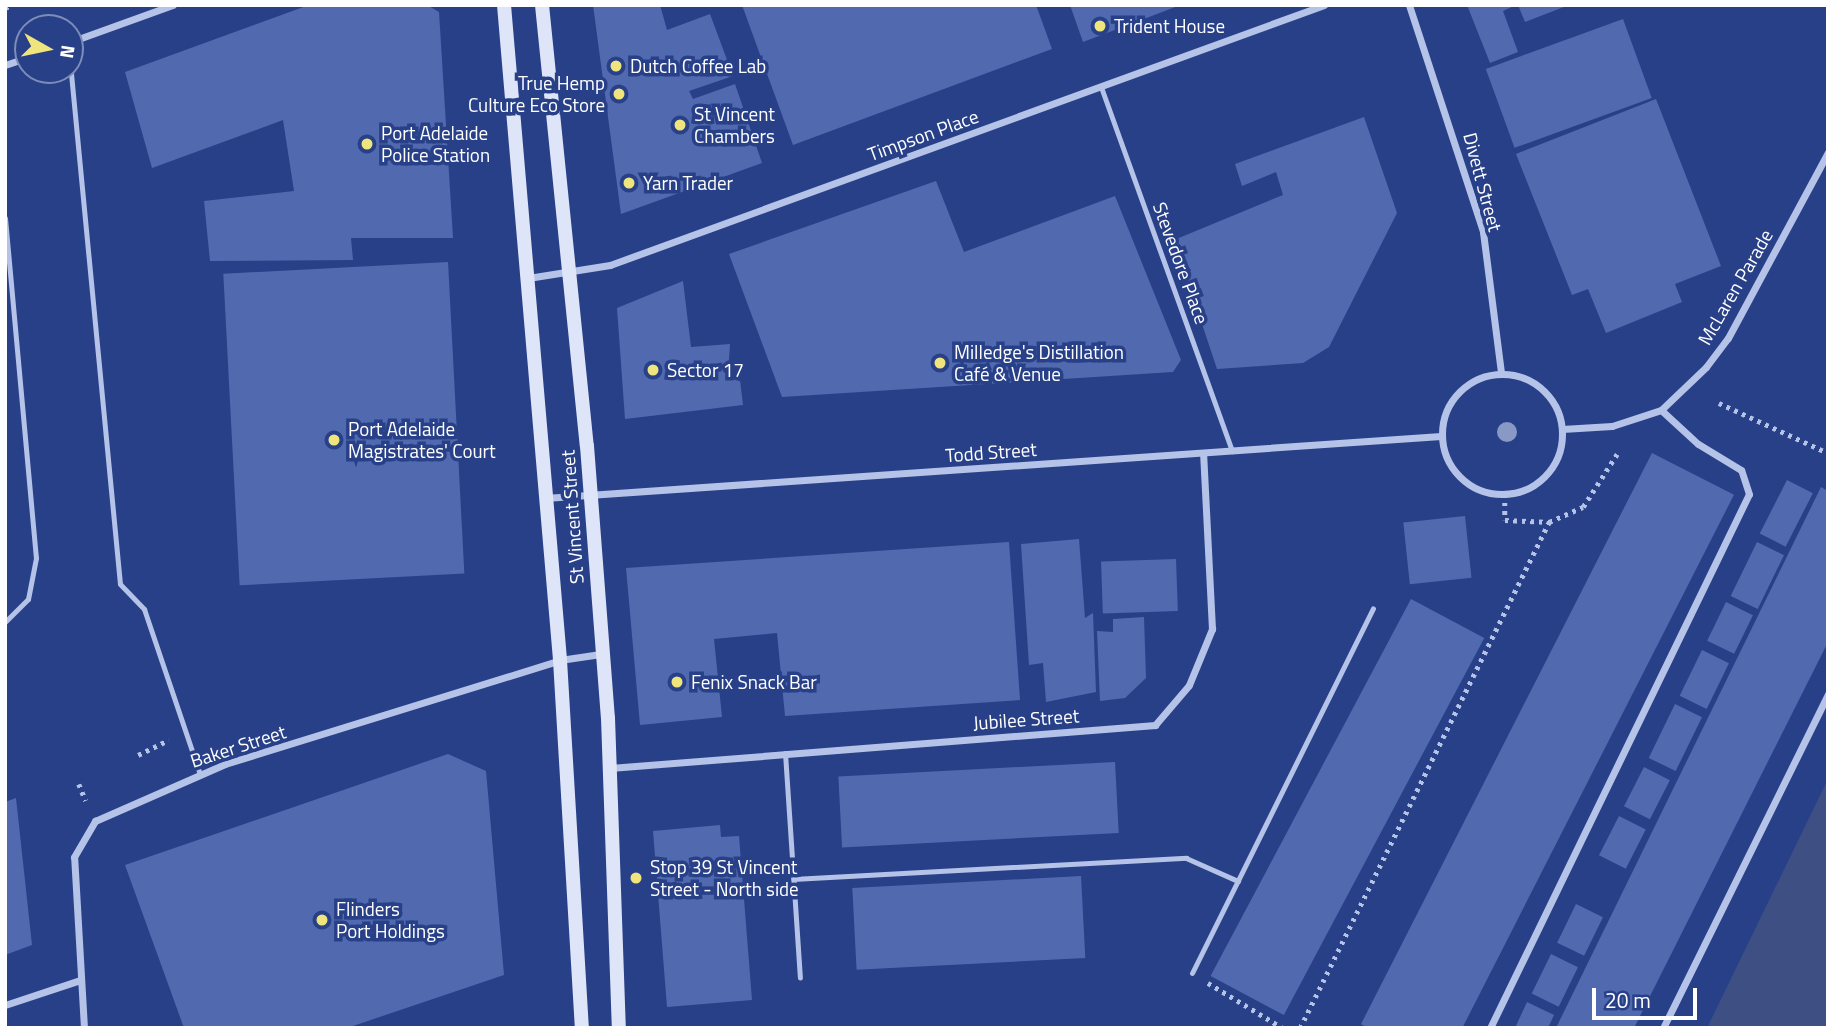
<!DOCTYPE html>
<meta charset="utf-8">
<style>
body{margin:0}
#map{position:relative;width:1833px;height:1033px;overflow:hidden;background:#284088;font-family:"Titillium Web",sans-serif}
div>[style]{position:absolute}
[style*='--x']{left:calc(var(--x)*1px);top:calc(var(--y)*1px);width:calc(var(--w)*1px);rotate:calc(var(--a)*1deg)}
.water>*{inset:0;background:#3e4f84}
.building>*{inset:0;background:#5169af;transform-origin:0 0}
.path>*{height:4.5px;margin-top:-2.25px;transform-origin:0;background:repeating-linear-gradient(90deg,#b5c3e8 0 3.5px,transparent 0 8.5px)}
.lane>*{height:5px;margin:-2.5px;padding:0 2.5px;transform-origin:2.5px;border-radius:2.5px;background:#b5c3e8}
.street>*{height:7px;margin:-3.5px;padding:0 3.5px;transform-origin:3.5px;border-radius:3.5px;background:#b5c3e8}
.street>.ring{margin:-3.5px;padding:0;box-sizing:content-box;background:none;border:7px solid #b5c3e8;border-radius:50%}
.secondary>*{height:14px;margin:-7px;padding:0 7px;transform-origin:7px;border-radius:7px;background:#dfe5f8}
.trees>*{width:20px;height:20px;margin:-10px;border-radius:50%;background:#8999c5}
.dots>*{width:19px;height:19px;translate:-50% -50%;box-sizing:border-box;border:4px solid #284088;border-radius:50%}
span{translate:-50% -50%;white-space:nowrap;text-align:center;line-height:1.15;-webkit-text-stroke:7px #284088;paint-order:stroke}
.poi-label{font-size:19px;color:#fff}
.left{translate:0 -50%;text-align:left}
.right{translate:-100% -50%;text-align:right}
.street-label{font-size:19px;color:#fff}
.frame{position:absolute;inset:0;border:7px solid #fff;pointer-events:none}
.north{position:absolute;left:14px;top:14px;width:70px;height:70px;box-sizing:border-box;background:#284088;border:2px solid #7e8cb8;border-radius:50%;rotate:99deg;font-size:19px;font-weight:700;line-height:28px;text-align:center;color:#fff}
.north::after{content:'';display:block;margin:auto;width:24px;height:32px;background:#f0e47c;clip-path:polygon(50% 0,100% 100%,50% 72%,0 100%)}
.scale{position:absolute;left:1592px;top:988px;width:105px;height:32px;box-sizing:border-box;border:4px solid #fff;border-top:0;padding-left:9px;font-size:21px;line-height:24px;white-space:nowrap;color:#fff;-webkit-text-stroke:5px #284088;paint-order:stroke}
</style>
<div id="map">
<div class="water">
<i style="clip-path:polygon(1828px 779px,1828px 1028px,1707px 1028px)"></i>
</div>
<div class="building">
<i style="clip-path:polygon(309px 5px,427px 5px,439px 12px,453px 238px,351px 238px,353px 260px,210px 261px,204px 201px,294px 191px,283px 120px,152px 168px,125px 72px)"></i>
<i style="clip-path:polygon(593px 5px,660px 5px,667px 30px,710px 14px,733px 76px,689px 91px,693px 99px,735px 84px,762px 163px,621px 214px)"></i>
<i style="clip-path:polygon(742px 5px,1036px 5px,1052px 49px,793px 145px)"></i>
<i style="clip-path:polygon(1070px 5px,1178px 5px,1178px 6px,1083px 42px)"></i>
<i style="clip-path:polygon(1467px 5px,1516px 5px,1503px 11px,1518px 52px,1490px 63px)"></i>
<i style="clip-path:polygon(1518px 5px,1569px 5px,1525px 22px)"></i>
<i style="left:1623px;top:19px;width:84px;height:146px;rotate:70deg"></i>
<i style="clip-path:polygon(1656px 99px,1721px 266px,1675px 284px,1682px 302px,1606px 333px,1588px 289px,1572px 295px,1516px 154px)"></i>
<i style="clip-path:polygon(1364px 117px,1397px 213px,1329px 347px,1303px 363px,1217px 369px,1174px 240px,1283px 195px,1276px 172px,1242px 186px,1235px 164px)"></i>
<i style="clip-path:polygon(936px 181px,964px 252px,1115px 196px,1181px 360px,1173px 372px,782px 397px,729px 254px)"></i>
<i style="left:448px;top:262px;width:312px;height:225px;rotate:87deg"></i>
<i style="clip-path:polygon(683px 281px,691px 347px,730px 344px,728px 374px,740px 380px,743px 405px,625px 419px,617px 308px)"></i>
<i style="left:1652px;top:453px;width:92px;height:641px;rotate:27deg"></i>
<i style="left:1787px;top:480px;width:29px;height:60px;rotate:27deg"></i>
<i style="clip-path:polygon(1821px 487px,1828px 491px,1828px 642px,1634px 1028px,1556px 1028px)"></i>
<i style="left:1465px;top:516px;width:62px;height:62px;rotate:84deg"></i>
<i style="clip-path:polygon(1079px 539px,1085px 618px,1093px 613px,1096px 692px,1046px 702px,1043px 663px,1029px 665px,1021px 544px)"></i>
<i style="clip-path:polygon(1009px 542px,1020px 700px,785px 716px,777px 633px,714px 639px,722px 717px,640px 725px,626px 568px)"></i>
<i style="left:1757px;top:542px;width:30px;height:60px;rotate:26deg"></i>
<i style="left:1176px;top:559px;width:52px;height:75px;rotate:88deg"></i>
<i style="left:1411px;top:599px;width:83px;height:427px;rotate:28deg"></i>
<i style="left:1726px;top:602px;width:30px;height:43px;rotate:26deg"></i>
<i style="clip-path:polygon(1144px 617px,1146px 678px,1125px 698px,1100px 701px,1097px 631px,1113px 632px,1113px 619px)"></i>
<i style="left:1702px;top:650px;width:30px;height:51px;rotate:26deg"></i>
<i style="left:1675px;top:704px;width:30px;height:60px;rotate:26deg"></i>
<i style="clip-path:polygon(448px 754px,486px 771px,504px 975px,347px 1028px,184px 1028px,125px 865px)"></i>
<i style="left:1115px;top:762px;width:71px;height:277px;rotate:87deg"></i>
<i style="left:1644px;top:767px;width:29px;height:44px;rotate:27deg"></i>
<i style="clip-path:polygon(16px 798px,32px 945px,5px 955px,5px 802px)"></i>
<i style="left:1619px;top:816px;width:30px;height:44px;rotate:27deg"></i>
<i style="clip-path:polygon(720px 825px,721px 837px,739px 836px,752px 1000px,667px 1007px,653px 831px)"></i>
<i style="left:1081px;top:876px;width:82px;height:229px;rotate:87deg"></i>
<i style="left:1576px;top:904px;width:30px;height:43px;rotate:26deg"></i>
<i style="left:1551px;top:954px;width:30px;height:44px;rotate:26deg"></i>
<i style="clip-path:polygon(1527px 1002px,1554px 1015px,1548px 1028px,1515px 1028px)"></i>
</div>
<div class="path">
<i style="--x:5;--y:8;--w:8;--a:-23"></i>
<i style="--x:1719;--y:403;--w:120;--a:24.6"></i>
<i style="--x:1505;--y:494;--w:26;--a:90"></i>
<i style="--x:1505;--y:520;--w:44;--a:2.6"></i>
<i style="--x:1549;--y:522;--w:37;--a:-24"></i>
<i style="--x:1583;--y:507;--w:63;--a:-57.3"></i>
<i style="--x:138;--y:755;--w:34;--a:-26"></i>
<i style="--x:79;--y:784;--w:18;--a:68"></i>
<i style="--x:1208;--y:983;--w:87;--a:31"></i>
<i style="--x:1300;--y:1028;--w:564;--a:-63.8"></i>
</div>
<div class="lane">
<i style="--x:70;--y:63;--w:523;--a:84.52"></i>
<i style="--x:120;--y:584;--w:35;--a:46"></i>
<i style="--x:144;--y:609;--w:174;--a:71.3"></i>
<i style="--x:1101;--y:87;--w:387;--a:70.2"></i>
<i style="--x:5;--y:218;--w:341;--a:84.8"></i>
<i style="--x:36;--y:558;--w:42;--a:101"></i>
<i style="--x:28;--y:599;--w:33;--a:135"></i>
<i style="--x:785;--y:753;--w:225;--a:86.2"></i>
<i style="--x:793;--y:879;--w:394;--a:-3.1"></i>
<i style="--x:1186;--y:858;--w:57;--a:23.9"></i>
<i style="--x:1192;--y:973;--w:407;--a:-63.6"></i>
</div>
<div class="street">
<i style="--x:1409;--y:5;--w:239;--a:71.9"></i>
<i style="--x:1483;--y:232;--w:142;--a:82.7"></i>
<i style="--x:70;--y:42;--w:109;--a:-19.8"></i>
<i style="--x:5;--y:65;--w:24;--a:-19"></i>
<i style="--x:528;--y:278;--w:83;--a:-9"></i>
<i style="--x:610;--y:265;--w:760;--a:-20.01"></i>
<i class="ring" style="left:1442px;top:374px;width:113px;height:113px"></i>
<i style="--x:1562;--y:429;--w:50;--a:-3.4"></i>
<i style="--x:1612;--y:426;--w:52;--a:-18.1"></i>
<i style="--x:1661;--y:410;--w:62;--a:-43.7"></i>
<i style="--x:1706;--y:367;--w:36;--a:-53"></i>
<i style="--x:1728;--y:338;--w:211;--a:-61.7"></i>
<i style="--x:545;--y:498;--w:898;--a:-3.96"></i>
<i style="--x:610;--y:768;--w:547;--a:-4.51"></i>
<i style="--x:1155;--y:725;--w:52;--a:-49.6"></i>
<i style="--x:1189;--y:685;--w:61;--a:-67.7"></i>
<i style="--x:1212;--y:629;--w:176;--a:-92.9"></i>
<i style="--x:5;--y:1005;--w:79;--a:-18.4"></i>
<i style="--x:84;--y:1028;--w:171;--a:-93.3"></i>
<i style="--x:74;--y:857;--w:42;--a:-59.7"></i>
<i style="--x:95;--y:821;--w:142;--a:-23.7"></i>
<i style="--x:225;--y:764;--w:351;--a:-17.2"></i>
<i style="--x:560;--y:660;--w:41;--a:-8.3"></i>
<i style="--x:1490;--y:1028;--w:593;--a:-64.13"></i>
<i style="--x:1749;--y:494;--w:25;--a:-108"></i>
<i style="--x:1741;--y:470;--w:50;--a:-148.8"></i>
<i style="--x:1698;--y:444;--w:50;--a:-137.4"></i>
<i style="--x:1663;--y:1028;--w:373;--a:-63.7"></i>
</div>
<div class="secondary">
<i style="--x:504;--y:5;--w:657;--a:85.11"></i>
<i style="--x:560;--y:660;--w:369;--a:86.6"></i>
<i style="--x:542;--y:5;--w:443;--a:84.2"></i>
<i style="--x:587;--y:446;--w:273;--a:85.6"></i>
<i style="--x:608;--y:718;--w:310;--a:88"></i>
</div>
<div class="trees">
<i style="left:1507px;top:432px"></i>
</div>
<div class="dots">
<i style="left:1100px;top:26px;background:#f0e47c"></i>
<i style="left:616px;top:66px;background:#f0e47c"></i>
<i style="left:619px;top:94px;background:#f0e47c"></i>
<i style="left:680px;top:125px;background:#f0e47c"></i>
<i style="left:367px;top:144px;background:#f0e47c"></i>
<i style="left:629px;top:183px;background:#f0e47c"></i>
<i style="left:940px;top:363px;background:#f0e47c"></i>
<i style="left:653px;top:370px;background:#f0e47c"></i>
<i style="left:334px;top:440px;background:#f0e47c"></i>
<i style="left:677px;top:682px;background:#f0e47c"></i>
<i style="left:636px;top:878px;background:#f0e47c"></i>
<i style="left:322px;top:920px;background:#f0e47c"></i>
</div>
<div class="poi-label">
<span class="left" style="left:1114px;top:26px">Trident House</span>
<span class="left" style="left:630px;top:66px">Dutch Coffee Lab</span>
<span class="right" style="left:605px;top:94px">True Hemp<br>Culture Eco Store</span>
<span class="left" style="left:694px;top:125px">St Vincent<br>Chambers</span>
<span class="left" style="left:381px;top:144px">Port Adelaide<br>Police Station</span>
<span class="left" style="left:643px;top:183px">Yarn Trader</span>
<span class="left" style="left:954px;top:363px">Milledge's Distillation<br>Café &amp; Venue</span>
<span class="left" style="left:667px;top:370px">Sector 17</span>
<span class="left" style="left:348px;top:440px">Port Adelaide<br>Magistrates' Court</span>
<span class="left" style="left:691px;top:682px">Fenix Snack Bar</span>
<span class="left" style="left:650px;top:878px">Stop 39 St Vincent<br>Street - North side</span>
<span class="left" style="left:336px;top:920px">Flinders<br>Port Holdings</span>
</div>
<div class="street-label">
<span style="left:923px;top:135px;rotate:-20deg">Timpson Place</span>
<span style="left:1483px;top:182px;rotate:75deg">Divett Street</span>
<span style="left:1181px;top:263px;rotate:70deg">Stevedore Place</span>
<span style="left:1735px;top:287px;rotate:-60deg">McLaren Parade</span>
<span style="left:991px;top:452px;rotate:-4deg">Todd Street</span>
<span style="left:572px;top:517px;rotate:-94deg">St Vincent Street</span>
<span style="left:1026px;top:719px;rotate:-4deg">Jubilee Street</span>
<span style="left:238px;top:746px;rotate:-18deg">Baker Street</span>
</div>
<div class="frame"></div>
<div class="north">N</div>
<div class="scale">20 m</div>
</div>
